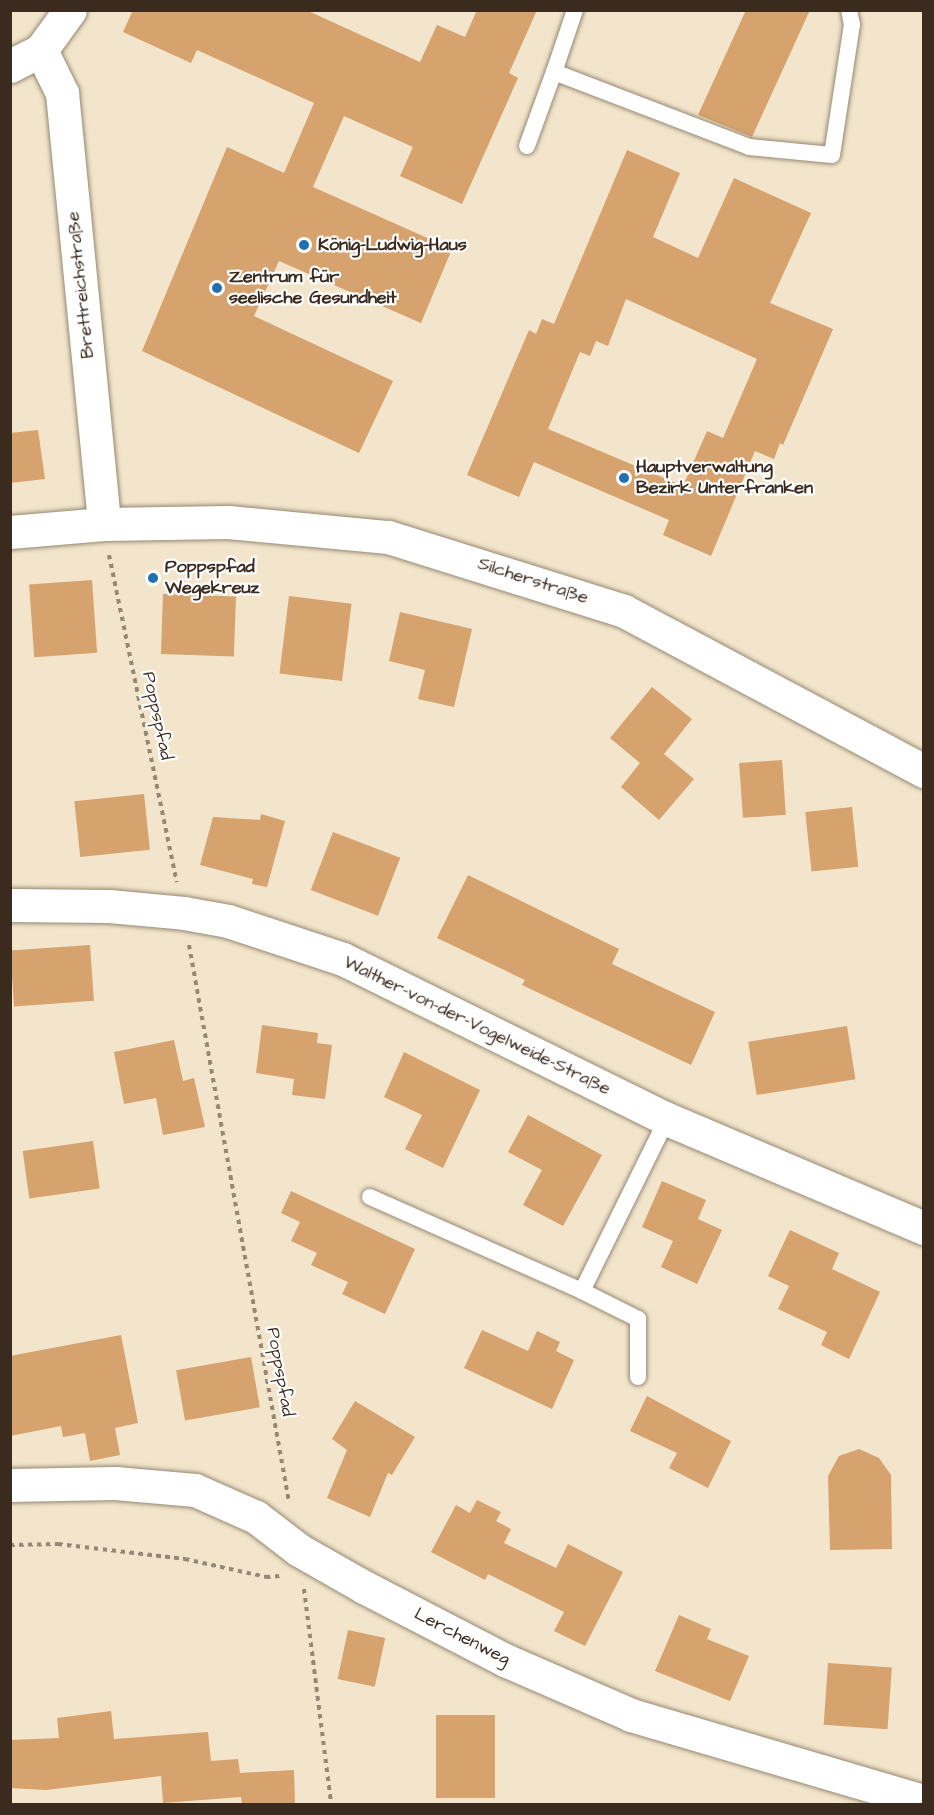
<!DOCTYPE html>
<meta charset="utf-8">
<style>
body{margin:0}
#map{position:relative;width:934px;height:1815px;overflow:hidden;background:#f2e5cb;font-family:"Architects Daughter",sans-serif}
div>[style]{position:absolute}
[style*='--x']{left:calc(var(--x)*1px);top:calc(var(--y)*1px);width:calc(var(--w)*1px);rotate:calc(var(--a)*1deg)}
.building>*{inset:0;background:#d6a26d;transform-origin:0 0}
.path>*{height:4px;margin-top:-2px;transform-origin:0;background:repeating-linear-gradient(90deg,#968874 0 4.5px,transparent 0 9px)}
.roads{filter:drop-shadow(0 0 2px #968874) drop-shadow(0 0 2px #968874)}
.service>*{height:16px;margin:-8px;padding:0 8px;transform-origin:8px;border-radius:8px;background:#fff}
.minor>*{height:33px;margin:-16.5px;padding:0 16.5px;transform-origin:16.5px;border-radius:16.5px;background:#fff}
.dots>*{width:16px;height:16px;translate:-50% -50%;box-sizing:border-box;border:3px solid #fff;border-radius:50%}
span{translate:-50% -50%;white-space:nowrap;text-align:center;line-height:1.15;-webkit-text-stroke:4.5px #fff;paint-order:stroke}
.poi-label{font-size:18px;color:#3b2a1e;font-weight:700}
.left{translate:0 -50%;text-align:left}
.street-label{font-size:18px;color:#3b2a1e}
.frame{position:absolute;inset:0;border:12px solid #3b2a1e;pointer-events:none}
</style>
<div id="map">
<div class="building">
<i style="clip-path:polygon(133px 10px,306px 10px,420px 62px,437px 25px,465px 37px,477px 10px,537px 10px,509px 73px,518px 78px,462px 204px,400px 176px,413px 147px,344px 116px,313px 187px,452px 249px,421px 323px,279px 261px,254px 316px,393px 381px,359px 453px,142px 351px,227px 147px,284px 173px,314px 103px,197px 50px,191px 63px,123px 32px)"></i>
<i style="clip-path:polygon(746px 10px,810px 10px,752px 137px,698px 115px)"></i>
<i style="clip-path:polygon(evenodd,627px 150px,680px 173px,653px 237px,698px 258px,734px 178px,811px 213px,770px 303px,833px 329px,783px 445px,780px 443px,774px 459px,755px 451px,711px 556px,663px 535px,669px 520px,534px 462px,519px 497px,467px 475px,529px 330px,536px 334px,542px 319px,554px 324px,627px 150px,626px 299px,757px 359px,723px 438px,707px 431px,683px 486px,548px 429px,580px 352px,590px 356px,596px 341px,608px 346px,626px 299px)"></i>
<i style="clip-path:polygon(38px 430px,45px 479px,10px 483px,10px 433px)"></i>
<i style="left:92px;top:580px;width:73px;height:63px;rotate:86deg"></i>
<i style="left:163px;top:594px;width:73px;height:60px;rotate:2deg"></i>
<i style="left:289px;top:596px;width:63px;height:78px;rotate:7deg"></i>
<i style="clip-path:polygon(400px 612px,472px 629px,454px 707px,418px 699px,425px 670px,389px 661px)"></i>
<i style="clip-path:polygon(652px 687px,692px 719px,664px 754px,694px 779px,659px 820px,621px 787px,640px 763px,610px 738px)"></i>
<i style="left:782px;top:760px;width:55px;height:43px;rotate:86deg"></i>
<i style="left:144px;top:794px;width:56px;height:70px;rotate:84deg"></i>
<i style="left:852px;top:807px;width:60px;height:47px;rotate:84deg"></i>
<i style="clip-path:polygon(261px 814px,285px 821px,267px 887px,252px 884px,253px 879px,200px 865px,213px 817px,260px 820px)"></i>
<i style="left:333px;top:832px;width:72px;height:62px;rotate:21deg"></i>
<i style="clip-path:polygon(468px 875px,619px 949px,612px 964px,715px 1012px,691px 1065px,522px 985px,525px 980px,437px 938px)"></i>
<i style="left:90px;top:945px;width:56px;height:80px;rotate:86deg"></i>
<i style="clip-path:polygon(262px 1025px,318px 1033px,317px 1043px,332px 1045px,325px 1099px,292px 1095px,294px 1079px,256px 1073px)"></i>
<i style="left:847px;top:1026px;width:54px;height:100px;rotate:81deg"></i>
<i style="clip-path:polygon(174px 1040px,183px 1081px,194px 1078px,205px 1127px,163px 1135px,156px 1098px,124px 1104px,114px 1052px)"></i>
<i style="clip-path:polygon(404px 1052px,480px 1090px,443px 1168px,405px 1149px,422px 1115px,384px 1097px)"></i>
<i style="clip-path:polygon(528px 1115px,602px 1155px,563px 1226px,523px 1205px,542px 1170px,508px 1152px)"></i>
<i style="left:93px;top:1141px;width:48px;height:71px;rotate:82deg"></i>
<i style="clip-path:polygon(662px 1181px,706px 1200px,698px 1219px,722px 1230px,697px 1284px,661px 1267px,673px 1241px,642px 1227px)"></i>
<i style="clip-path:polygon(291px 1191px,415px 1249px,385px 1314px,342px 1294px,348px 1282px,311px 1265px,317px 1253px,291px 1241px,300px 1222px,281px 1213px)"></i>
<i style="clip-path:polygon(790px 1230px,839px 1253px,832px 1269px,880px 1292px,849px 1359px,821px 1345px,827px 1332px,778px 1309px,789px 1286px,768px 1276px)"></i>
<i style="clip-path:polygon(482px 1330px,528px 1351px,537px 1331px,560px 1342px,556px 1351px,574px 1360px,552px 1409px,464px 1368px)"></i>
<i style="clip-path:polygon(121px 1335px,138px 1423px,115px 1428px,120px 1455px,90px 1461px,85px 1433px,63px 1437px,61px 1426px,10px 1436px,10px 1356px)"></i>
<i style="left:251px;top:1357px;width:51px;height:76px;rotate:80deg"></i>
<i style="clip-path:polygon(647px 1396px,731px 1441px,708px 1488px,669px 1468px,677px 1453px,630px 1431px)"></i>
<i style="clip-path:polygon(355px 1401px,415px 1437px,392px 1475px,388px 1473px,370px 1517px,327px 1498px,347px 1450px,332px 1439px)"></i>
<i style="clip-path:polygon(859px 1449px,879px 1458px,891px 1475px,892px 1549px,830px 1550px,828px 1476px,839px 1456px)"></i>
<i style="clip-path:polygon(477px 1500px,501px 1512px,496px 1521px,511px 1529px,504px 1543px,556px 1568px,568px 1544px,623px 1572px,585px 1646px,554px 1631px,564px 1612px,488px 1574px,485px 1580px,431px 1552px,456px 1505px,470px 1513px)"></i>
<i style="clip-path:polygon(679px 1615px,711px 1629px,707px 1639px,749px 1656px,730px 1701px,655px 1671px)"></i>
<i style="left:348px;top:1630px;width:38px;height:50px;rotate:12deg"></i>
<i style="left:828px;top:1663px;width:64px;height:62px;rotate:4deg"></i>
<i style="clip-path:polygon(111px 1711px,114px 1739px,208px 1732px,211px 1761px,238px 1759px,240px 1773px,294px 1770px,295px 1804px,242px 1804px,241px 1797px,163px 1803px,161px 1776px,46px 1790px,10px 1788px,10px 1740px,59px 1738px,57px 1718px)"></i>
<i style="left:436px;top:1715px;width:59px;height:83px"></i>
</div>
<div class="path">
<i style="--x:109;--y:555;--w:334;--a:78.3"></i>
<i style="--x:189;--y:945;--w:566;--a:79.82"></i>
<i style="--x:10;--y:1545;--w:48;--a:-1.2"></i>
<i style="--x:58;--y:1544;--w:128;--a:6.7"></i>
<i style="--x:185;--y:1559;--w:83;--a:12.5"></i>
<i style="--x:266;--y:1577;--w:14;--a:-4"></i>
<i style="--x:304;--y:1589;--w:217;--a:82.8"></i>
</div>
<div class="roads">
<div class="service">
<i style="--x:575;--y:10;--w:65;--a:108.7"></i>
<i style="--x:554;--y:72;--w:209;--a:21"></i>
<i style="--x:749;--y:147;--w:83;--a:5.5"></i>
<i style="--x:832;--y:155;--w:132;--a:-81.3"></i>
<i style="--x:852;--y:25;--w:15;--a:-101"></i>
<i style="--x:527;--y:146;--w:79;--a:-70"></i>
<i style="--x:370;--y:1197;--w:232;--a:23.9"></i>
<i style="--x:582;--y:1291;--w:192;--a:-63.7"></i>
<i style="--x:582;--y:1291;--w:63;--a:26.6"></i>
<i style="--x:638;--y:1319;--w:58;--a:90"></i>
</div>
<div class="minor">
<i style="--x:41;--y:50;--w:48;--a:64"></i>
<i style="--x:62;--y:93;--w:433;--a:84.4"></i>
<i style="--x:10;--y:66;--w:35;--a:-27"></i>
<i style="--x:41;--y:50;--w:49;--a:-54.1"></i>
<i style="--x:10;--y:532;--w:94;--a:-4.9"></i>
<i style="--x:104;--y:524;--w:124;--a:-0.9"></i>
<i style="--x:228;--y:522;--w:161;--a:5.4"></i>
<i style="--x:388;--y:537;--w:247;--a:17.4"></i>
<i style="--x:624;--y:611;--w:340;--a:28.1"></i>
<i style="--x:10;--y:905;--w:99;--a:0.6"></i>
<i style="--x:109;--y:906;--w:75;--a:5.3"></i>
<i style="--x:184;--y:913;--w:45;--a:10.3"></i>
<i style="--x:228;--y:921;--w:121;--a:18.3"></i>
<i style="--x:343;--y:959;--w:361;--a:26.3"></i>
<i style="--x:667;--y:1119;--w:279;--a:23"></i>
<i style="--x:10;--y:1485;--w:105;--a:-1.1"></i>
<i style="--x:115;--y:1483;--w:80;--a:5"></i>
<i style="--x:195;--y:1490;--w:67;--a:23.9"></i>
<i style="--x:256;--y:1517;--w:54;--a:37.5"></i>
<i style="--x:299;--y:1550;--w:75;--a:29.6"></i>
<i style="--x:364;--y:1587;--w:161;--a:27.4"></i>
<i style="--x:507;--y:1661;--w:135;--a:23.5"></i>
<i style="--x:631;--y:1715;--w:305;--a:16.4"></i>
</div>
</div>
<div class="dots">
<i style="left:304px;top:245px;background:#1f6fb2"></i>
<i style="left:217px;top:288px;background:#1f6fb2"></i>
<i style="left:624px;top:478px;background:#1f6fb2"></i>
<i style="left:153px;top:578px;background:#1f6fb2"></i>
</div>
<div class="poi-label">
<span class="left" style="left:318px;top:245px">König-Ludwig-Haus</span>
<span class="left" style="left:229px;top:288px">Zentrum für<br>seelische Gesundheit</span>
<span class="left" style="left:636px;top:478px">Hauptverwaltung<br>Bezirk Unterfranken</span>
<span class="left" style="left:165px;top:578px">Poppspfad<br>Wegekreuz</span>
</div>
<div class="street-label">
<span style="left:81px;top:285px;rotate:-96deg">Brettreichstraße</span>
<span style="left:533px;top:581px;rotate:18deg">Silcherstraße</span>
<span style="left:157px;top:716px;rotate:78deg">Poppspfad</span>
<span style="left:477px;top:1026px;rotate:26deg">Walther-von-der-Vogelweide-Straße</span>
<span style="left:280px;top:1372px;rotate:80deg">Poppspfad</span>
<span style="left:462px;top:1637px;rotate:27deg">Lerchenweg</span>
</div>
<div class="frame"></div>
</div>
